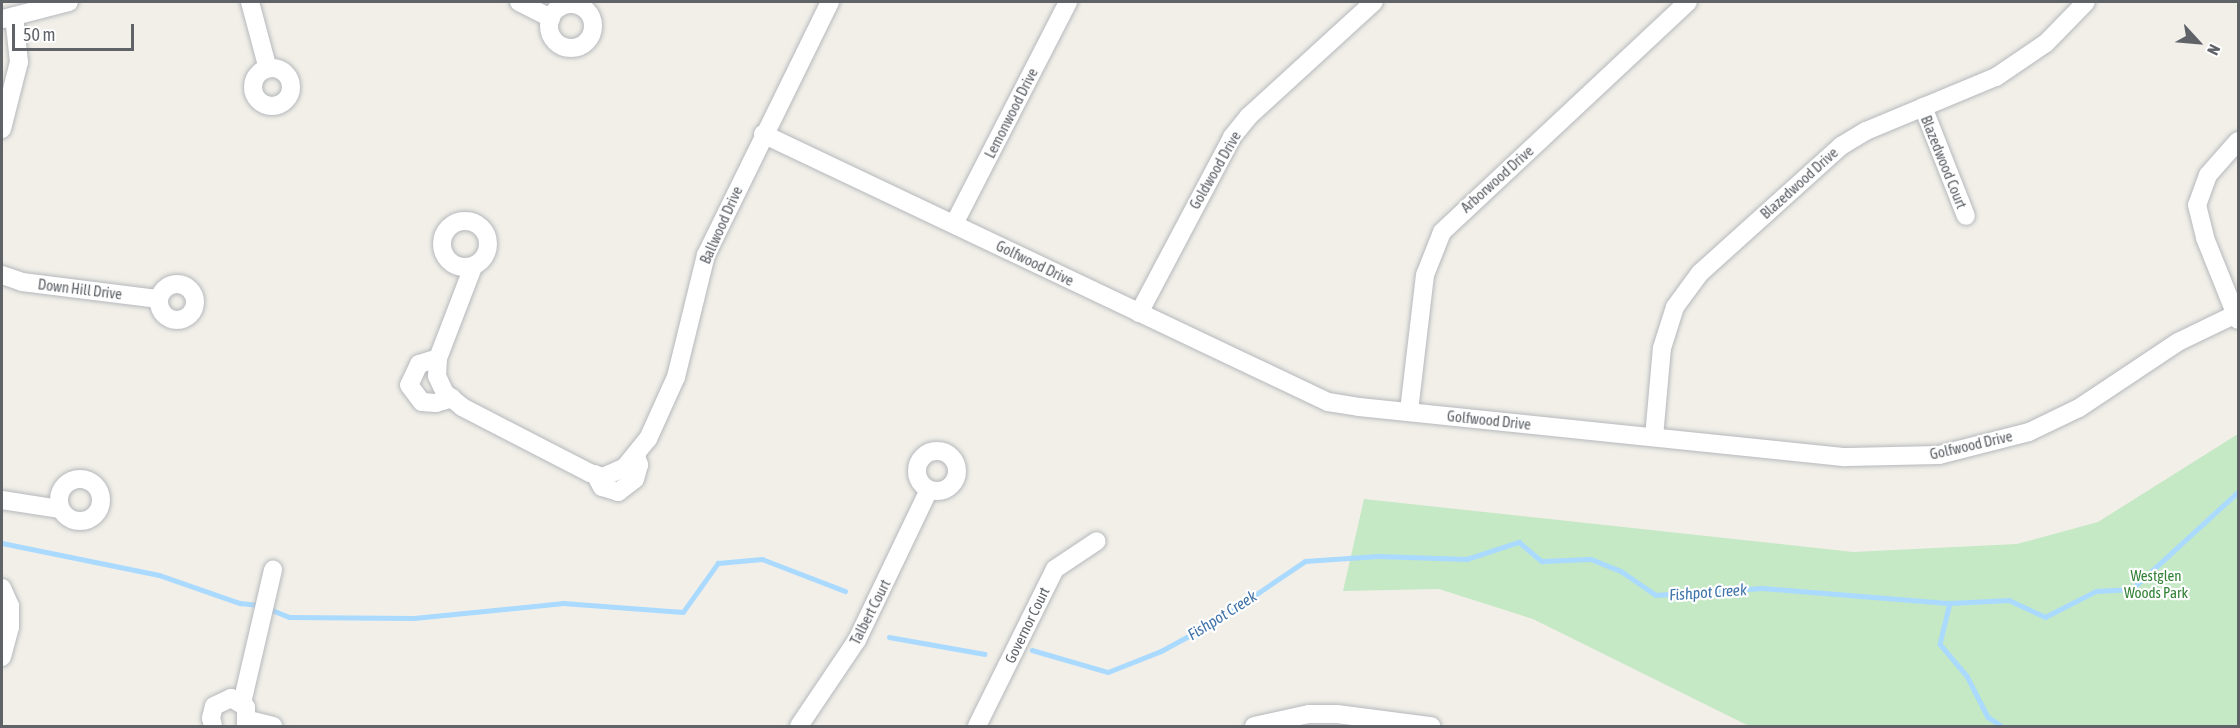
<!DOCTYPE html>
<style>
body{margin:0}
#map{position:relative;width:2240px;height:728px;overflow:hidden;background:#f1efe8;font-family:"Asap Condensed",sans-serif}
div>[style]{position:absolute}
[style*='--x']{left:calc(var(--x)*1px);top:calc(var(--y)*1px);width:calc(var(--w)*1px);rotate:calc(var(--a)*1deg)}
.green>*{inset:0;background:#c5e8c5}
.stream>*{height:4.5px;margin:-2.25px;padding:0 2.25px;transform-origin:2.25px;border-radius:2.25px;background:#aadaff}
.roads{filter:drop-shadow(0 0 2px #b5b8bc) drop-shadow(0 0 2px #b5b8bc)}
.minor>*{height:18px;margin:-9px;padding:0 9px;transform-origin:9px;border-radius:9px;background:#fff}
.minor>.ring{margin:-9px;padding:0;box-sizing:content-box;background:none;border:18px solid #fff;border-radius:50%}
span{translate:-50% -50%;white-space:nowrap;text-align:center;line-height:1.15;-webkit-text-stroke:4.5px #fff;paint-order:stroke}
.street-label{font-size:15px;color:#5f6368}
.park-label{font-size:15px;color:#348238}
.water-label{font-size:16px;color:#4174aa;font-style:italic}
.frame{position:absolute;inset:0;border:3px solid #5f6368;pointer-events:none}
.north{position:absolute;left:2168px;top:12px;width:60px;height:60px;-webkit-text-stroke:4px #fff;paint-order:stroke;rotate:116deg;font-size:16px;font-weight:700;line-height:24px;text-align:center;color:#5f6368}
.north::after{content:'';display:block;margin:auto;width:21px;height:27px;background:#5f6368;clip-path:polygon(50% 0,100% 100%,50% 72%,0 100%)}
.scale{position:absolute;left:12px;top:24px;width:122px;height:27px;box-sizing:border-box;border:3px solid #5f6368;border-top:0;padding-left:8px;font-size:18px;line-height:21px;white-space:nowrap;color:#5f6368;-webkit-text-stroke:4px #fff;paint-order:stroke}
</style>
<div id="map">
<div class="green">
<i style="clip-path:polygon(2238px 434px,2238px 726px,1749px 726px,1533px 619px,1439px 589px,1343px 591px,1364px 499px,1853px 552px,2017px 544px,2098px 522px)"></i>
</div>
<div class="stream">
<i style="--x:2;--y:543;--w:160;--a:11.5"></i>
<i style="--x:159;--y:575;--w:86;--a:19.1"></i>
<i style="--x:240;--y:603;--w:19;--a:6"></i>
<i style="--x:1950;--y:603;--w:42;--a:103.7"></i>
<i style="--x:1940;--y:644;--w:42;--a:49.8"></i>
<i style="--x:1967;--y:676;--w:46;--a:62.9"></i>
<i style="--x:1988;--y:717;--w:17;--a:33"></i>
<i style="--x:267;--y:608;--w:24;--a:22"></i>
<i style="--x:289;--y:617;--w:125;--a:0.5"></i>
<i style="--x:414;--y:618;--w:150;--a:-5.7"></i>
<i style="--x:563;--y:603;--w:120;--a:4.3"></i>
<i style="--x:683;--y:612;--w:60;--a:-54.5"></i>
<i style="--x:718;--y:563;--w:44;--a:-5.2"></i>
<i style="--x:762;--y:559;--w:89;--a:21.1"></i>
<i style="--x:889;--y:637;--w:97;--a:10"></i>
<i style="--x:1032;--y:650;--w:79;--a:16.1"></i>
<i style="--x:1108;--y:672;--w:57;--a:-21.6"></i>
<i style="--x:1161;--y:651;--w:65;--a:-28.5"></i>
<i style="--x:1218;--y:620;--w:105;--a:-34.1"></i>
<i style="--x:1305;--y:561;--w:73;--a:-3.9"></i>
<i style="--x:1378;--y:556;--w:89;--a:1.9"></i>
<i style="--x:1467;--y:559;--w:55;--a:-18.1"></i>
<i style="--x:1519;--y:542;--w:30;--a:40"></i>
<i style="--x:1542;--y:561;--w:49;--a:-2.3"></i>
<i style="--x:1591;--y:559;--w:32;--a:22"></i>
<i style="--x:1621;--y:571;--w:42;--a:34.4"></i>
<i style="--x:1656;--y:595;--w:106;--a:-3.8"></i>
<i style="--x:1762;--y:588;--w:189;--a:4.6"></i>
<i style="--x:1950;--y:603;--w:59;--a:-2.9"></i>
<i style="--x:2009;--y:600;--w:40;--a:25"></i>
<i style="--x:2045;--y:617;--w:57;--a:-27"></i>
<i style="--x:2096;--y:591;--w:36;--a:-3"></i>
<i style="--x:2132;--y:589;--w:144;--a:-42.5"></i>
</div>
<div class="roads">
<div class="minor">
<i style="--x:250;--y:2;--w:69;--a:75"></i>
<i style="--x:519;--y:2;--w:36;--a:27"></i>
<i class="ring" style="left:549px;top:4px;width:26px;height:26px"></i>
<i style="--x:3;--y:19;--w:68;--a:-14.4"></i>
<i class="ring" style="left:253px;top:68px;width:20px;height:20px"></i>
<i style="--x:1923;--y:107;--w:117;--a:68.5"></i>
<i style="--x:2;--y:129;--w:69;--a:-75.8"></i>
<i style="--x:19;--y:62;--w:46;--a:-96.2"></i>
<i style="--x:763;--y:134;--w:625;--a:25.38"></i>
<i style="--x:1328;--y:402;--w:31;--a:9"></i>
<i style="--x:1359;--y:407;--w:489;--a:5.9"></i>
<i style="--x:1845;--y:457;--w:94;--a:-1.2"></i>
<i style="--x:1939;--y:455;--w:93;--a:-14.3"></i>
<i style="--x:2029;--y:432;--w:55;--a:-25.6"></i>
<i style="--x:2079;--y:408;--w:119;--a:-33.7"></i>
<i style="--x:2178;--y:342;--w:67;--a:-25.8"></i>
<i style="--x:2238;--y:141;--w:45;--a:131.4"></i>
<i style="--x:2208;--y:175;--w:32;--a:110"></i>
<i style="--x:2197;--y:205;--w:34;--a:76"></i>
<i style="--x:2205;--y:238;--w:88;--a:68.1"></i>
<i class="ring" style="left:442px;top:221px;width:28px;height:28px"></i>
<i style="--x:954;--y:224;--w:250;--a:-62.8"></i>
<i style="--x:473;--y:267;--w:97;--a:111"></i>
<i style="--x:438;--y:358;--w:18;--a:93"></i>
<i style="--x:437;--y:376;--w:19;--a:65"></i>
<i style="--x:445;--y:393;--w:22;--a:39"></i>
<i style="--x:462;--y:407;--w:144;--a:27.3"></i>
<i style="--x:590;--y:473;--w:14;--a:17"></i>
<i style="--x:603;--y:477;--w:24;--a:-24"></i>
<i style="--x:625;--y:467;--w:36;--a:-51"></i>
<i style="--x:648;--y:439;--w:68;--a:-65.7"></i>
<i style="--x:676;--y:377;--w:126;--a:-76.2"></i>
<i style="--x:706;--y:255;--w:282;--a:-63.9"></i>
<i style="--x:2;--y:275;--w:21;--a:19"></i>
<i style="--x:22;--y:282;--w:138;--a:7.1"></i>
<i class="ring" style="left:159px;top:284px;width:18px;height:18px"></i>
<i style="--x:1139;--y:313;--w:199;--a:-62.1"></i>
<i style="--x:1232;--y:137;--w:27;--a:-51"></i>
<i style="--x:1249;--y:116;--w:169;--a:-42.4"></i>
<i style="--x:438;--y:358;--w:20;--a:162"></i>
<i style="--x:419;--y:364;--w:23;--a:115"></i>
<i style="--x:409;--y:385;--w:21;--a:53"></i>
<i style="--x:422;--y:402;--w:14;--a:4"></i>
<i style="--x:436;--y:403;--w:17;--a:-17"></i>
<i style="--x:1409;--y:411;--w:137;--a:-83.3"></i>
<i style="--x:1425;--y:275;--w:46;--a:-68.4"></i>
<i style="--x:1442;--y:232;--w:337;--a:-43.1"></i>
<i style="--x:1654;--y:437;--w:89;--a:-84.9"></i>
<i style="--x:1662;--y:348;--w:43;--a:-72.4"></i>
<i style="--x:1675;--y:307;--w:42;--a:-53.7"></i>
<i style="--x:1700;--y:273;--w:190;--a:-42"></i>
<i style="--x:1841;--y:146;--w:29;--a:-31"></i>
<i style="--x:1866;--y:131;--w:141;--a:-22.6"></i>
<i style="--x:1996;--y:77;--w:60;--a:-34.2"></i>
<i style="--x:2046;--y:43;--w:57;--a:-45.7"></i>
<i class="ring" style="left:917px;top:451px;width:22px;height:22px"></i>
<i style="--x:595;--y:474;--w:15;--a:62"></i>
<i style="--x:602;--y:487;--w:17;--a:17"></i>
<i style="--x:618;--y:492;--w:21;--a:-37"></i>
<i style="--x:635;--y:479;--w:15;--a:-74"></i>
<i style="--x:639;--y:465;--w:9;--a:-108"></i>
<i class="ring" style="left:59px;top:479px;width:24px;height:24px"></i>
<i style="--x:2;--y:500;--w:59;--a:8.8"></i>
<i style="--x:2;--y:588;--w:20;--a:66"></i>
<i style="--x:10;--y:606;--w:21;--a:90"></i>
<i style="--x:10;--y:627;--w:31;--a:105"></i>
<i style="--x:242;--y:703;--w:137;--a:-76.9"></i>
<i style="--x:249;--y:720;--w:25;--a:14"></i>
<i style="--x:213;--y:726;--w:8;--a:-104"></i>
<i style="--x:211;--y:718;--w:12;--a:-76"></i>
<i style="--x:214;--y:706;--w:19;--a:-25"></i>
<i style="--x:231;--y:698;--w:17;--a:31"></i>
<i style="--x:246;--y:707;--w:19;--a:90"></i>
<i style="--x:799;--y:726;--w:104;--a:-56"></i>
<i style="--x:857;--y:640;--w:166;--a:-64.4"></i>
<i style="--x:977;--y:726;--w:175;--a:-63.6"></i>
<i style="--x:1055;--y:569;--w:50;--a:-33.7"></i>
<i style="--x:1254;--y:726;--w:56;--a:-12.3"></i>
<i style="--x:1309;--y:714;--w:28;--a:0"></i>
<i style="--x:1337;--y:714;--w:95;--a:7.3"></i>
</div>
</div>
<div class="street-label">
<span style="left:1011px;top:113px;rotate:-63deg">Lemonwood Drive</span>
<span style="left:1944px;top:162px;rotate:68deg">Blazedwood Court</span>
<span style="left:1215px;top:170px;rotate:-60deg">Goldwood Drive</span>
<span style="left:1497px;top:179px;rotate:-42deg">Arborwood Drive</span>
<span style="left:1799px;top:183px;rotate:-42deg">Blazedwood Drive</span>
<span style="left:721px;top:225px;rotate:-66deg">Ballwood Drive</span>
<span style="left:1035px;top:263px;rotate:26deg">Golfwood Drive</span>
<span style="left:80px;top:289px;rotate:7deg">Down Hill Drive</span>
<span style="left:1489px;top:420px;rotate:6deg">Golfwood Drive</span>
<span style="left:1971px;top:445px;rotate:-13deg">Golfwood Drive</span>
<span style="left:870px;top:612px;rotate:-63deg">Talbert Court</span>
<span style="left:1027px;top:625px;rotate:-64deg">Governor Court</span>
</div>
<div class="park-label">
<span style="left:2156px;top:584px">Westglen<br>Woods Park</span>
</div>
<div class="water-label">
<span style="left:1708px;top:592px;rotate:-4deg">Fishpot Creek</span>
<span style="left:1222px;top:615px;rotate:-32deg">Fishpot Creek</span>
</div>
<div class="frame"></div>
<div class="north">N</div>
<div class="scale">50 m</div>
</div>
